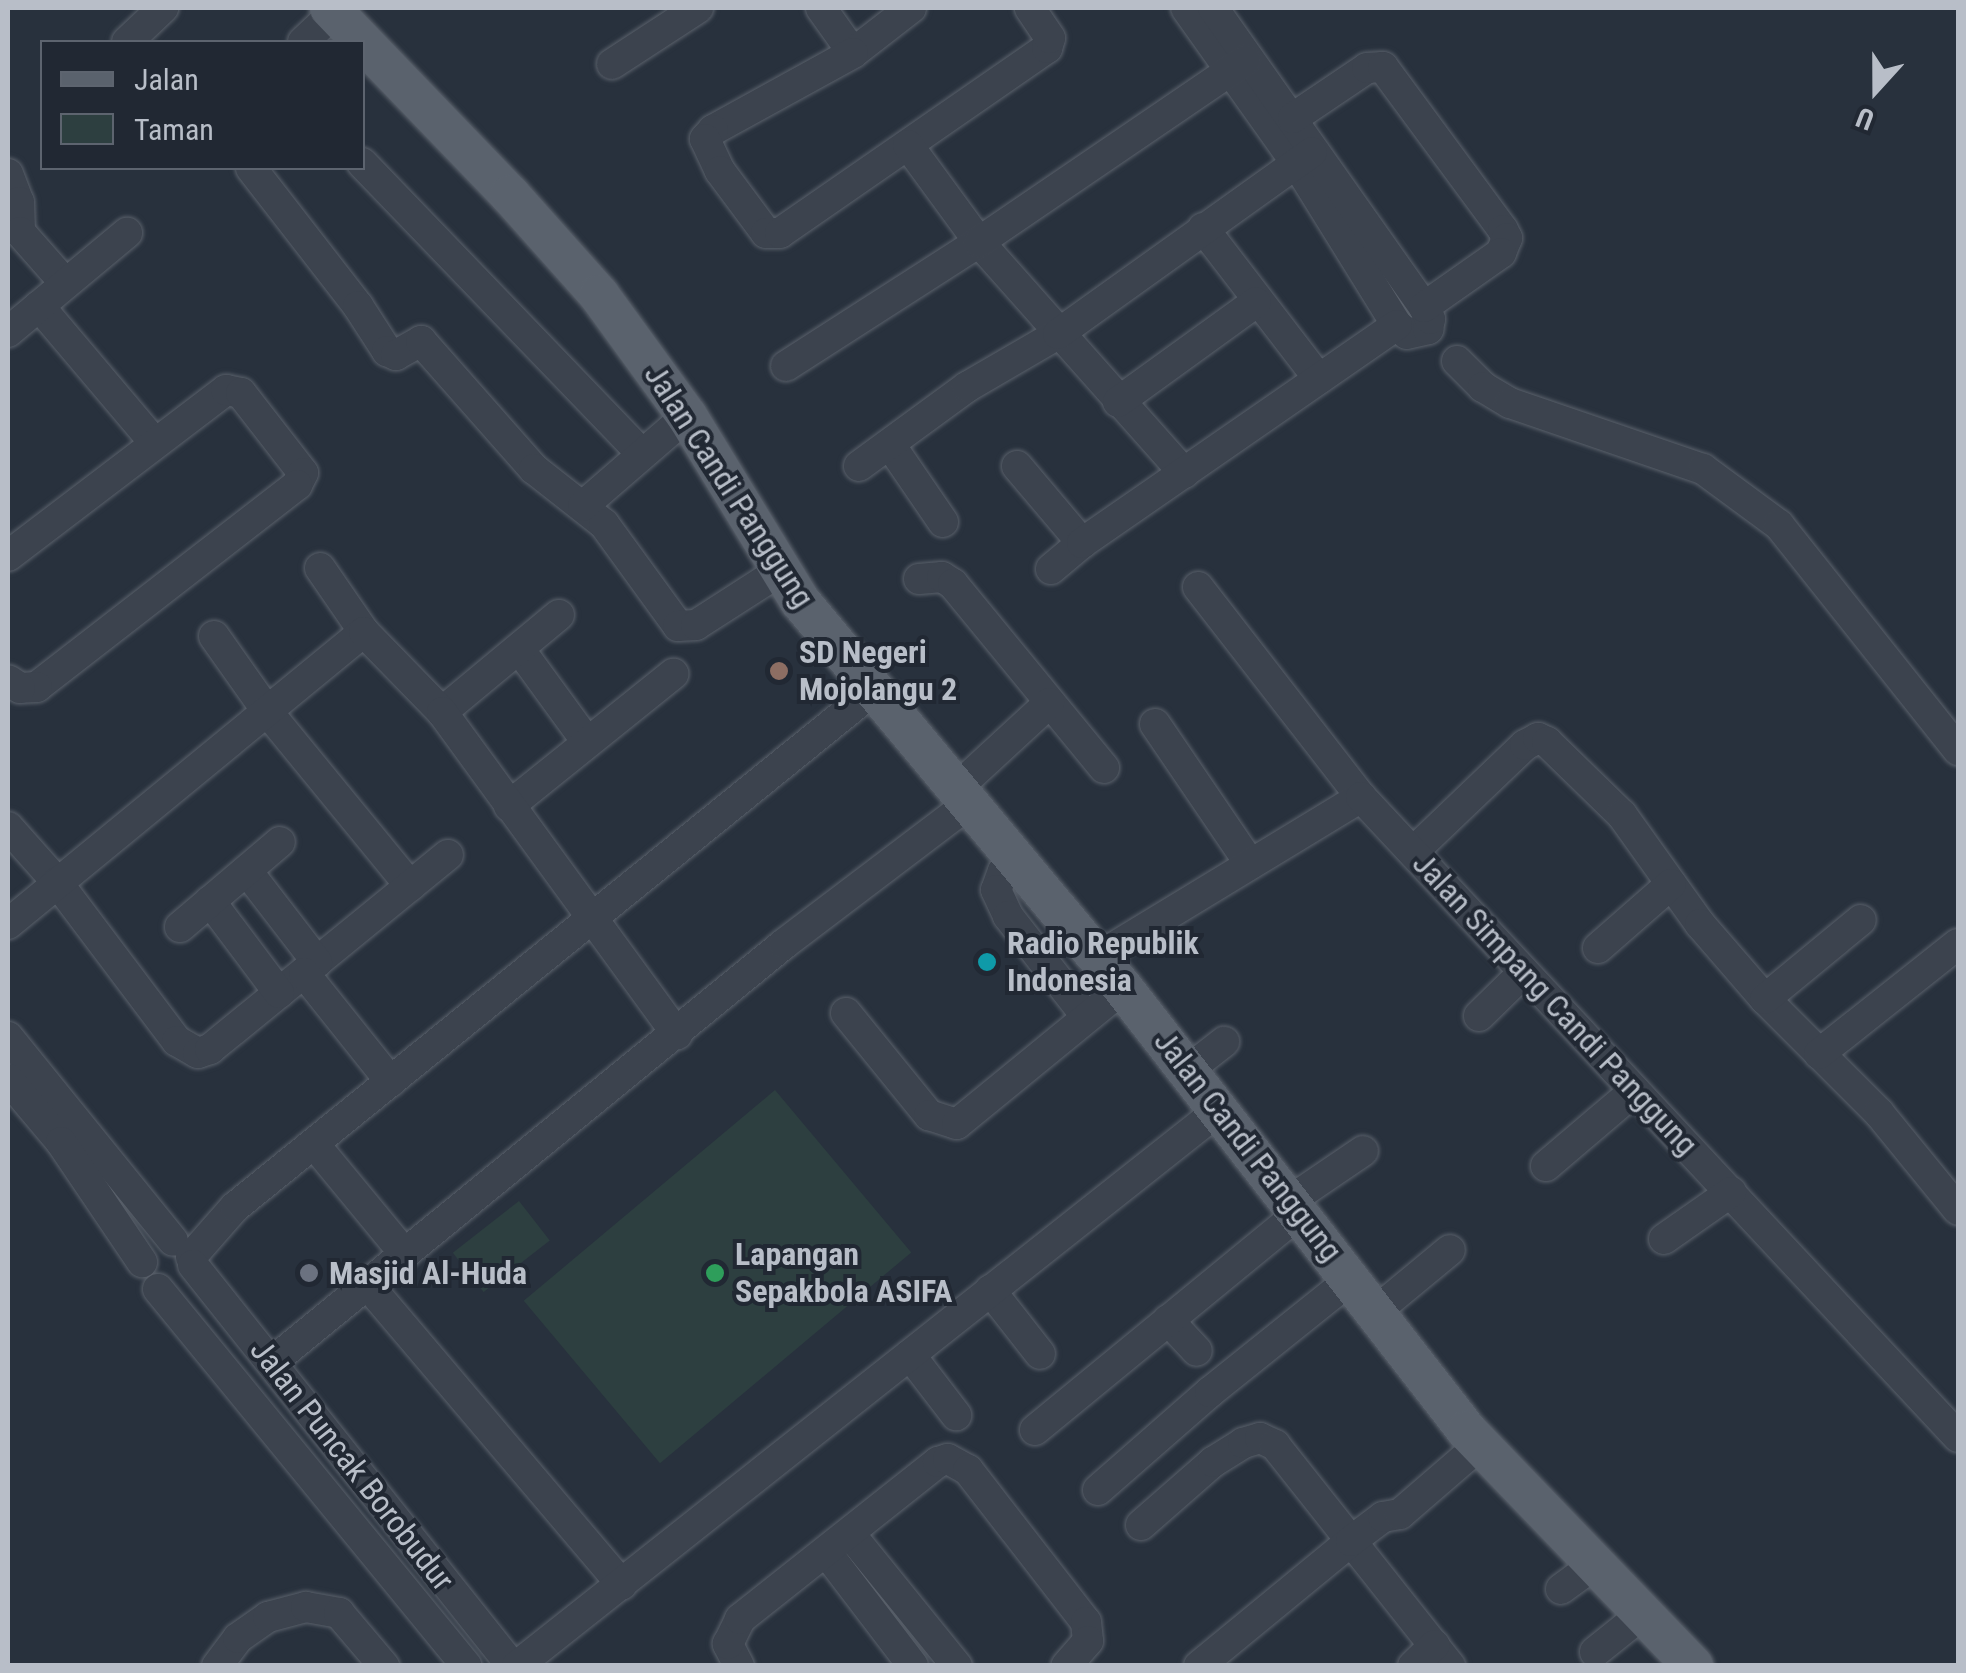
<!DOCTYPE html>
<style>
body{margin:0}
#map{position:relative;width:1966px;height:1673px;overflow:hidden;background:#28313d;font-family:"Roboto Condensed",sans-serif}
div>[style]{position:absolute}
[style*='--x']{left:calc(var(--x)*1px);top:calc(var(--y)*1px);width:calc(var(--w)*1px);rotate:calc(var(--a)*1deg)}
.green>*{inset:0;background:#2d3f40;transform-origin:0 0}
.roads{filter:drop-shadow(0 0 2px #5a616b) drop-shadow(0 0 2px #5a616b)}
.minor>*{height:30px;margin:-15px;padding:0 15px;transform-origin:15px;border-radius:15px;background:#3c434e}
.major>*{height:40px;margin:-20px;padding:0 20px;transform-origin:20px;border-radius:20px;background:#5a626d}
.dots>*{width:28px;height:28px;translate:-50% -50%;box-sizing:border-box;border:5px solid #212833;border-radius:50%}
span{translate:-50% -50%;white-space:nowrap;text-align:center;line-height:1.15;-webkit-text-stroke:8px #212833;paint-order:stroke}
.street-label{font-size:32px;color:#b8bec8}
.poi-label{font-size:32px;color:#b8bec8;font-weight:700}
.left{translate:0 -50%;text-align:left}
.frame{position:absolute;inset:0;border:10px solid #b8bec8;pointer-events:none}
.legend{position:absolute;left:40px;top:40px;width:325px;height:130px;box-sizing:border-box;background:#212833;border:2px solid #5d646f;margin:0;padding:12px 18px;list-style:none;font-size:30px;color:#b8bec8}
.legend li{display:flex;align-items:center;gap:20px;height:50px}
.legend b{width:50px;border:2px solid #5d646f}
.north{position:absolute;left:1826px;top:40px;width:100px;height:100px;-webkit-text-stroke:8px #212833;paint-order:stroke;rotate:201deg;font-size:28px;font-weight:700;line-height:40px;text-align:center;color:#b8bec8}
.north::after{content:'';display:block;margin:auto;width:35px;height:45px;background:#b8bec8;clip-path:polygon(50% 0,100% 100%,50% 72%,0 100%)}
</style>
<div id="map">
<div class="green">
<i style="left:775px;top:1090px;width:212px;height:328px;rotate:50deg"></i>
<i style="left:519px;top:1201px;width:50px;height:84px;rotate:52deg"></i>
</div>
<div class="roads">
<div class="minor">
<i style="--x:821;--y:8;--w:55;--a:54.6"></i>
<i style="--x:911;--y:8;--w:73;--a:142.2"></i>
<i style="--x:853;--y:53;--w:160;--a:151.2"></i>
<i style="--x:713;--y:130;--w:12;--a:132"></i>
<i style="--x:705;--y:139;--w:35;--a:65"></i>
<i style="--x:720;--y:171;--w:77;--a:53.4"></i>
<i style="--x:766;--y:233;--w:14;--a:0"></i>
<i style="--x:780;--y:233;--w:325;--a:-34.7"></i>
<i style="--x:1047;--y:48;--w:10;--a:-73"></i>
<i style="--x:1050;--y:38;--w:36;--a:-124"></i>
<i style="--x:1186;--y:8;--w:191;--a:54.6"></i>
<i style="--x:1297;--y:164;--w:190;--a:58.2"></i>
<i style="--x:1397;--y:325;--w:13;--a:42"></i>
<i style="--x:1407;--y:334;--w:22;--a:-13"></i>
<i style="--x:1428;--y:329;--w:10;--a:-79"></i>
<i style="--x:1430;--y:319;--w:13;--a:-117"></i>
<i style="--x:1424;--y:307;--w:366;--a:-125.2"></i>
<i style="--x:127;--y:42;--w:50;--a:-43.4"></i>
<i style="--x:303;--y:42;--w:44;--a:-43.2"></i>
<i style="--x:612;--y:64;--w:103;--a:-33.1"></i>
<i style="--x:1293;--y:118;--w:89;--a:-34"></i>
<i style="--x:1367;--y:68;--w:16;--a:-4"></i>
<i style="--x:1383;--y:67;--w:202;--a:53.6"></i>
<i style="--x:1503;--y:230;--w:9;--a:63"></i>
<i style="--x:1507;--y:238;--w:16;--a:112"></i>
<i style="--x:1501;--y:253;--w:94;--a:145"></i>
<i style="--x:908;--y:145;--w:120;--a:53.8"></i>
<i style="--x:979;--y:242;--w:309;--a:48.4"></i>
<i style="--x:362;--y:163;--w:402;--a:46.1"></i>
<i style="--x:251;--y:168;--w:175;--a:52.2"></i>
<i style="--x:358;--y:306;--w:54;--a:57.2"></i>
<i style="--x:387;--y:351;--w:10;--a:24"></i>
<i style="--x:396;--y:355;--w:29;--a:-29"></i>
<i style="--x:421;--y:341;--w:171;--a:48.6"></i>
<i style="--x:534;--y:469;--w:89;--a:38.2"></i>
<i style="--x:604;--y:524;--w:126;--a:54"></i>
<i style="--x:678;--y:626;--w:18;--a:-3"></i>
<i style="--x:696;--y:625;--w:100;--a:-32.7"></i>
<i style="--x:8;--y:174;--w:30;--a:69"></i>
<i style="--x:19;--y:202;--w:30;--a:88"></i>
<i style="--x:20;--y:232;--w:68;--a:48.6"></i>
<i style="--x:1203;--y:228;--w:190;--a:52.5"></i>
<i style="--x:39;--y:306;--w:177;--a:49.8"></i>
<i style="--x:8;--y:332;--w:155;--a:-39.8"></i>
<i style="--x:1457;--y:361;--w:37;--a:45"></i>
<i style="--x:1483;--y:387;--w:31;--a:31"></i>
<i style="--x:1510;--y:403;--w:204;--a:18.9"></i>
<i style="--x:1703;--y:469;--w:94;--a:36.4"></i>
<i style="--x:1779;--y:525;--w:288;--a:51.5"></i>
<i style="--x:786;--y:366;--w:229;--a:-32.7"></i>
<i style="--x:979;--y:242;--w:323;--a:-34.3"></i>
<i style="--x:1118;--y:402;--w:170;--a:-35.9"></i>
<i style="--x:891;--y:446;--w:92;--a:55.6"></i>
<i style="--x:859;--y:466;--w:134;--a:-36.2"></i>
<i style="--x:967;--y:387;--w:105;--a:-30.2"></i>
<i style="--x:1058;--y:334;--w:312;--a:-35.6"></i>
<i style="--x:1017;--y:466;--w:101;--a:49.8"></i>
<i style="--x:583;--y:506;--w:138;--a:-40.9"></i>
<i style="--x:8;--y:556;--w:274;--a:-37.3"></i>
<i style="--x:226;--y:390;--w:15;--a:11"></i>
<i style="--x:241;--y:393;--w:101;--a:52.2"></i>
<i style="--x:303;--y:473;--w:13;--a:117"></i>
<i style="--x:297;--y:485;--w:329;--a:142.2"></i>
<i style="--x:37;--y:687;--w:17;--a:177"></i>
<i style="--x:20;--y:688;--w:14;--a:-146"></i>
<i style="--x:320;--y:568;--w:78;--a:55.5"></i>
<i style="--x:1051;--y:569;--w:40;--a:-40"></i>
<i style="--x:1082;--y:543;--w:383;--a:-34.7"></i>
<i style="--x:919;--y:579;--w:23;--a:-5"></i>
<i style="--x:942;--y:577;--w:13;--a:32"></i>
<i style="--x:953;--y:584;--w:238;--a:50.6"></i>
<i style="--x:1198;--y:587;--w:266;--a:52.2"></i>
<i style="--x:214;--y:636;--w:92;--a:54.8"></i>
<i style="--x:267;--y:711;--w:226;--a:50.7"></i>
<i style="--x:520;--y:650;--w:114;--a:53.9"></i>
<i style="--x:442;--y:712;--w:152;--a:-39.7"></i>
<i style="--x:1155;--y:724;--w:169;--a:55.8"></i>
<i style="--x:958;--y:787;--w:124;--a:-42.7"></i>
<i style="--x:509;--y:806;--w:211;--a:-38.8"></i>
<i style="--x:8;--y:827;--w:74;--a:48.3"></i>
<i style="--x:57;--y:882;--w:199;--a:53"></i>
<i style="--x:177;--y:1041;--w:24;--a:30"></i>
<i style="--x:198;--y:1053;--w:13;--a:-18"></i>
<i style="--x:210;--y:1049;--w:307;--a:-39.2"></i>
<i style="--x:1413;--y:852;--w:155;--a:-43.7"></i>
<i style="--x:1525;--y:745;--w:15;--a:-28"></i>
<i style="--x:1538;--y:738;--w:10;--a:24"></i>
<i style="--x:1547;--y:742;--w:105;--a:44.2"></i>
<i style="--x:1622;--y:815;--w:134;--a:54.4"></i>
<i style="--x:1700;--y:924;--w:99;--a:49.1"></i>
<i style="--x:1765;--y:999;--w:161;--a:45"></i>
<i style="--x:1879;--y:1113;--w:125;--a:50.8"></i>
<i style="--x:1018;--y:861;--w:18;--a:146"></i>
<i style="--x:1003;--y:871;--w:20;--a:110"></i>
<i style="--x:996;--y:890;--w:29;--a:65"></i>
<i style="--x:1008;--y:916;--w:127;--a:52"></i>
<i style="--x:247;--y:871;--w:115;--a:52.4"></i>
<i style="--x:210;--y:901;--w:115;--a:53.1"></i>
<i style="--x:8;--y:924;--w:460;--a:-39.4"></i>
<i style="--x:364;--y:632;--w:112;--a:45.7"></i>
<i style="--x:442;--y:712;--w:399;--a:53.9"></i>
<i style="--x:180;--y:927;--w:131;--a:-40.4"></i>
<i style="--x:1598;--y:948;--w:97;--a:-41.2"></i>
<i style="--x:1098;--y:957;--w:308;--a:-31.3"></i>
<i style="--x:1361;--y:797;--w:875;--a:46.99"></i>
<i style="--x:304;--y:973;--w:139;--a:51.4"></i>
<i style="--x:1765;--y:999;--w:124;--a:-39.5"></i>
<i style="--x:846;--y:1013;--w:132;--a:50.9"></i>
<i style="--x:929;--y:1115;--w:29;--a:18"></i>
<i style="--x:957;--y:1124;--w:215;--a:-39.3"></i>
<i style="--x:1479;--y:1016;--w:60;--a:-44.3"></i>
<i style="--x:8;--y:1037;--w:262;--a:51"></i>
<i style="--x:1819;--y:1054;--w:177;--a:-38.4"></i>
<i style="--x:1188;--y:1070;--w:46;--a:-37.9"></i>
<i style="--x:8;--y:1079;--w:82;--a:49.9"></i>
<i style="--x:61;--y:1142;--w:145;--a:56"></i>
<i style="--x:315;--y:1145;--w:141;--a:50.5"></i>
<i style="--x:1546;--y:1166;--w:116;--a:-40.4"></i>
<i style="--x:1291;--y:1200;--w:87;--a:-34.2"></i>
<i style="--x:1664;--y:1239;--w:82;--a:-35"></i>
<i style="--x:191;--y:1257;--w:67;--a:-48.7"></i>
<i style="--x:235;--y:1207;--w:822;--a:-38.98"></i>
<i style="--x:193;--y:1265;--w:512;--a:51.5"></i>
<i style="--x:367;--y:1284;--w:394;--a:49.7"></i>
<i style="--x:158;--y:1289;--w:487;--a:50.7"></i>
<i style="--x:990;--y:1290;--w:81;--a:52"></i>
<i style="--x:1375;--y:1312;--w:97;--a:-39.6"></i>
<i style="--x:1168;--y:1320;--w:42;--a:46.9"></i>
<i style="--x:910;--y:1355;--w:76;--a:52.5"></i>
<i style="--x:272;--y:1362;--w:661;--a:-39.23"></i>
<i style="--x:784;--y:944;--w:233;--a:-37.2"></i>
<i style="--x:1035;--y:1430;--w:343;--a:-39.4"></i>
<i style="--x:1098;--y:1490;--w:149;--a:-41.2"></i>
<i style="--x:1210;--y:1392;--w:181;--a:-38.7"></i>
<i style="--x:1141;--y:1525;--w:96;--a:-41.2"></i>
<i style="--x:1213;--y:1462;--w:36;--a:-32"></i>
<i style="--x:1243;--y:1443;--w:18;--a:-16"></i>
<i style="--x:1260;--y:1438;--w:17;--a:25"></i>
<i style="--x:1275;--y:1445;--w:282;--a:51.6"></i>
<i style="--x:850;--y:1534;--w:170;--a:51"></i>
<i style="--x:827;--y:1553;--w:142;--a:52.7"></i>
<i style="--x:1561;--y:1589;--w:46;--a:-36.1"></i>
<i style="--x:1595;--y:1652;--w:64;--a:-38.7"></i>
<i style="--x:217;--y:1666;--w:35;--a:-53"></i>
<i style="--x:238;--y:1638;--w:37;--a:-35"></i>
<i style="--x:268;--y:1617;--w:39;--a:-15"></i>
<i style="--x:306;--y:1607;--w:34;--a:10"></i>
<i style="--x:339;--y:1613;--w:70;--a:49.7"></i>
<i style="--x:517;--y:1666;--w:896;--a:-38.38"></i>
<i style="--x:739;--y:1666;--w:25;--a:-117"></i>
<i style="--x:728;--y:1644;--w:28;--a:-64"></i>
<i style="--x:740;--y:1619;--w:253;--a:-38.4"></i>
<i style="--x:938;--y:1462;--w:10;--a:-17"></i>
<i style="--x:948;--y:1459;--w:23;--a:29"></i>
<i style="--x:968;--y:1470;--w:192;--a:52.2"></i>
<i style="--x:1086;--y:1622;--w:19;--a:84"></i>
<i style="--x:1088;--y:1641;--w:33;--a:131"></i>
<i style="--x:1199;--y:1666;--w:197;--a:-39.4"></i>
<i style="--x:1351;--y:1541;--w:40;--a:-37"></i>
<i style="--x:1383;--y:1517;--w:17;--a:-10"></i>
<i style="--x:1400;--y:1514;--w:106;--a:-40.8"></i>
<i style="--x:1413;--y:1666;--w:30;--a:-44"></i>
</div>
<div class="major">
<i style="--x:330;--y:8;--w:260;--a:46.1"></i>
<i style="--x:510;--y:195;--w:134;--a:48.3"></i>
<i style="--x:599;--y:295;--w:150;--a:54"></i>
<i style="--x:687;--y:416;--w:217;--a:58.6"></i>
<i style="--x:800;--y:601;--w:504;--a:50.15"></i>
<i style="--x:1123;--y:988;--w:561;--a:52.17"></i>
<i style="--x:1467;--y:1431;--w:326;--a:46.1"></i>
</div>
</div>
<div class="dots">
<i style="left:779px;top:671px;background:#8d6e63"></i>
<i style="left:987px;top:962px;background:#0f9aa8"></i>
<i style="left:309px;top:1273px;background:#6b7280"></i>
<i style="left:715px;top:1273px;background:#2e9e5b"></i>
</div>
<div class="street-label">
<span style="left:729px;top:486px;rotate:57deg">Jalan Candi Panggung</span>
<span style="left:1555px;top:1004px;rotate:47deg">Jalan Simpang Candi Panggung</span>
<span style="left:1248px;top:1146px;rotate:52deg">Jalan Candi Panggung</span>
<span style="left:352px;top:1465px;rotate:52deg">Jalan Puncak Borobudur</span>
</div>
<div class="poi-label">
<span class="left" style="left:799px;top:671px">SD Negeri<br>Mojolangu 2</span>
<span class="left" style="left:1007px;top:962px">Radio Republik<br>Indonesia</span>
<span class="left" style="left:735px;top:1273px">Lapangan<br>Sepakbola ASIFA</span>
<span class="left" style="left:329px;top:1273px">Masjid Al-Huda</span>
</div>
<div class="frame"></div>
<ul class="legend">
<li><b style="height:12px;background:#5a626d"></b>Jalan</li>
<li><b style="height:28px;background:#2d3f40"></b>Taman</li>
</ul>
<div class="north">U</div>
</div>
